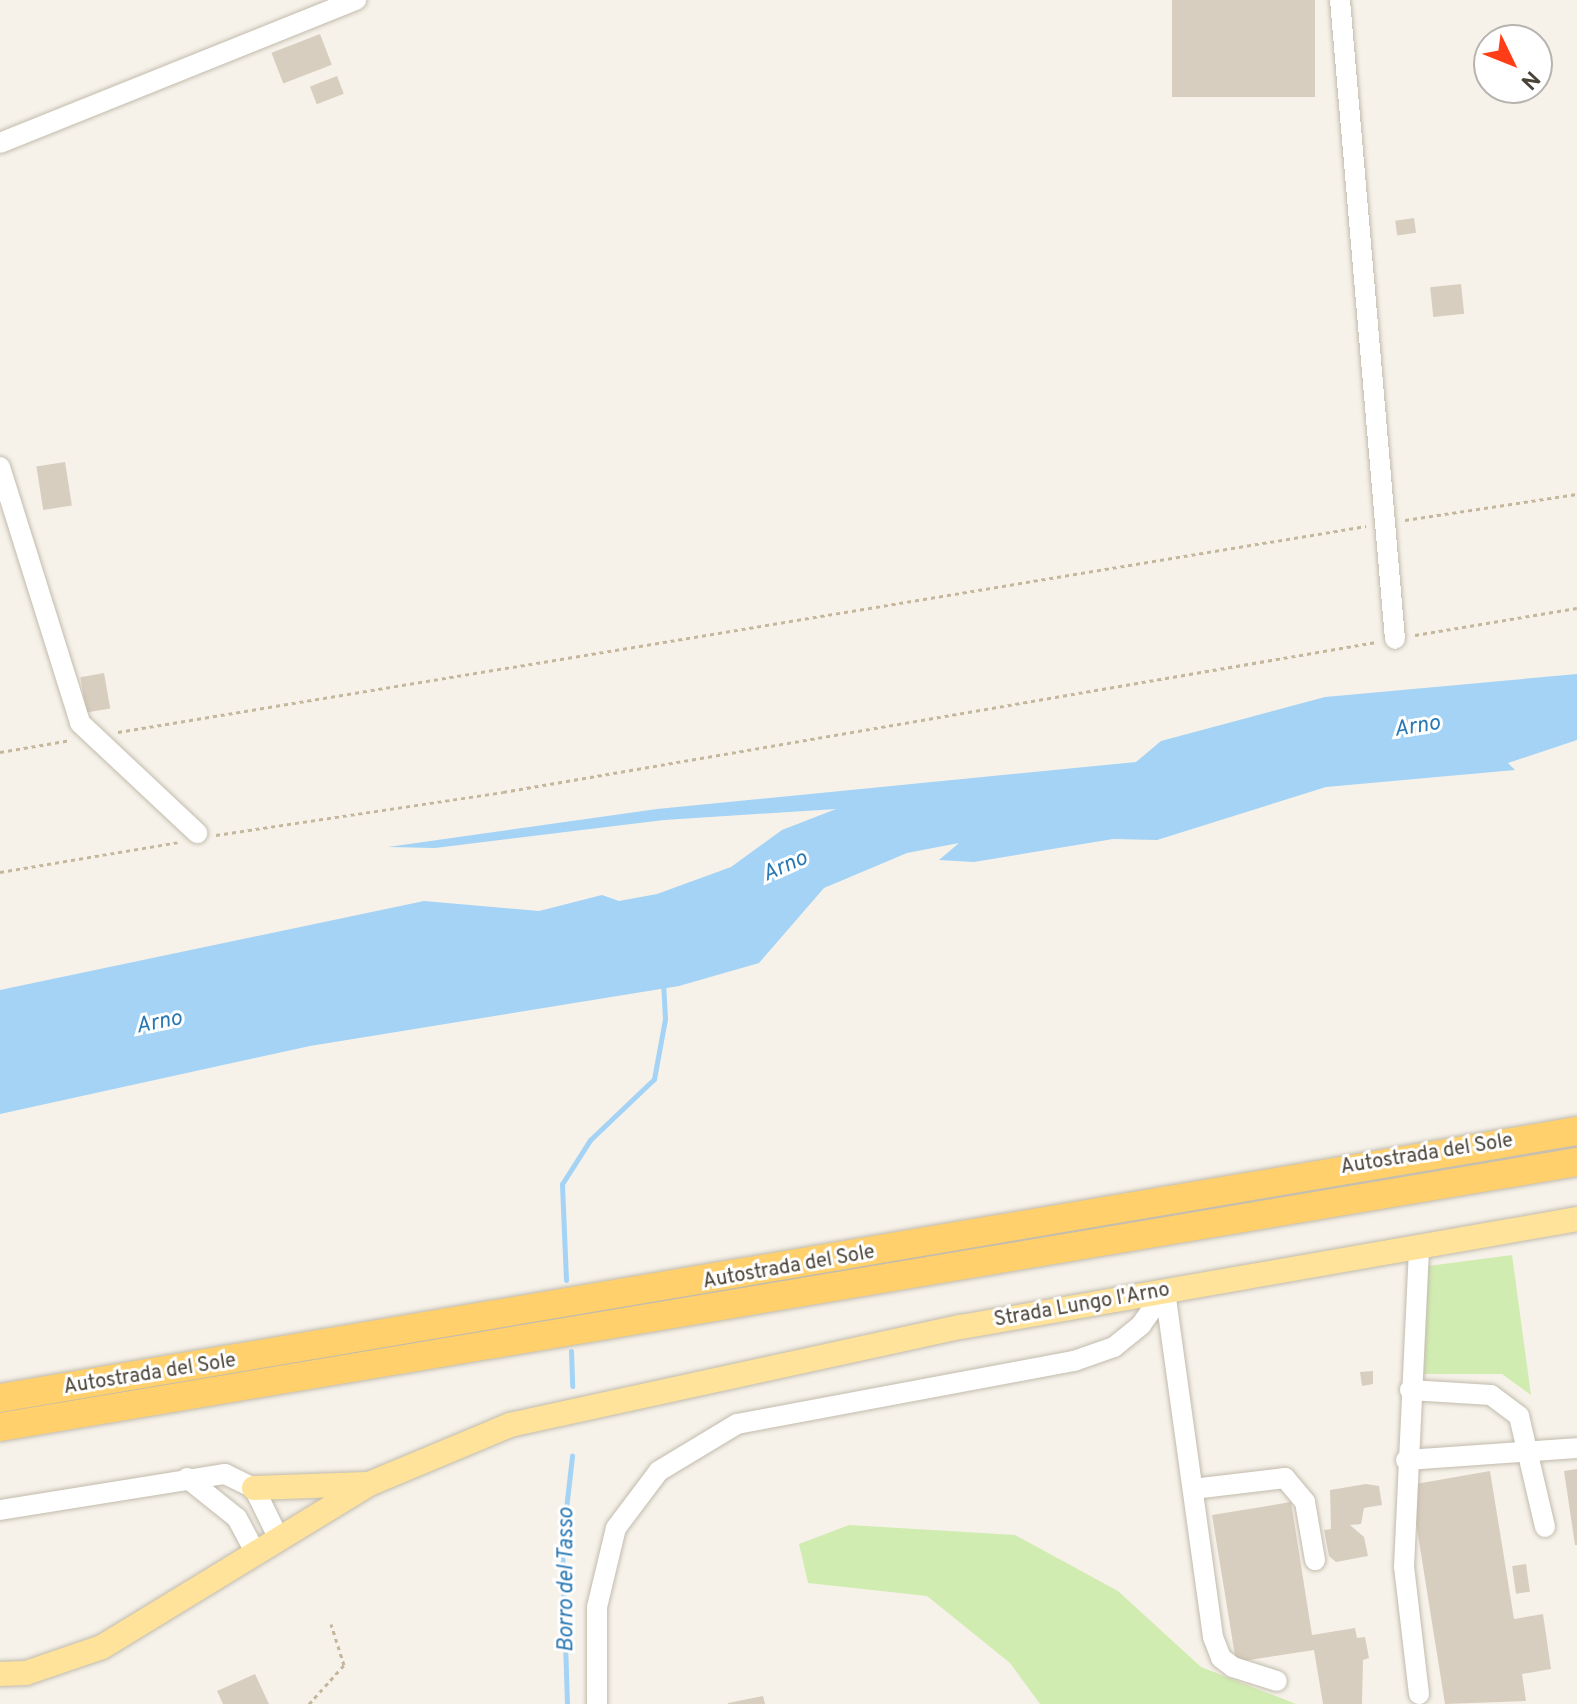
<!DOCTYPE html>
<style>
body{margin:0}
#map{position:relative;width:1577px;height:1704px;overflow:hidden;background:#f6f2ea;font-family:Overpass,sans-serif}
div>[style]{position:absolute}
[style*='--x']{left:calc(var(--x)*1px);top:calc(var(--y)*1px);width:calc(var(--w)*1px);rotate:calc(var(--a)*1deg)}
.green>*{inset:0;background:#d1ecb1}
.water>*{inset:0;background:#a4d3f5}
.stream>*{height:5px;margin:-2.5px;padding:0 2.5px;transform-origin:2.5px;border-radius:2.5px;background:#a4d3f5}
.building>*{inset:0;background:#d8cebf;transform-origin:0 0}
.path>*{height:3px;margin-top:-1.5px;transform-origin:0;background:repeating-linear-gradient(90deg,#c5b79c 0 4px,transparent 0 8px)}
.roads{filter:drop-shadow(0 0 2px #c2bbac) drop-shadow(0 0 2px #c2bbac)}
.minor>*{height:20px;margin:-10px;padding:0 10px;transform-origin:10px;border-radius:10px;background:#fff}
.major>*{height:24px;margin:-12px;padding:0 12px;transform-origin:12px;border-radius:12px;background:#ffe39a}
.highway>*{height:28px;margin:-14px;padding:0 14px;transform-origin:14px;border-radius:14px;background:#ffd06c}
span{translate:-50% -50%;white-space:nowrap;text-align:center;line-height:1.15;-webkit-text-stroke:6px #fff;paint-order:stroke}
.street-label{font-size:20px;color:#4a4337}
.water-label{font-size:22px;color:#2878b4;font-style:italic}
.north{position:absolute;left:1473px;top:24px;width:80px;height:80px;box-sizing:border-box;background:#fff;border:2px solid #b7b4af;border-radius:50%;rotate:133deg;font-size:22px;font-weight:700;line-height:32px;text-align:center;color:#4a4337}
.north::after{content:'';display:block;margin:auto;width:28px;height:36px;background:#ff3e18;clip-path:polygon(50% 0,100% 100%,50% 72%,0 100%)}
</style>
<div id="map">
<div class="green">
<i style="clip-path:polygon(1512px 1255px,1531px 1395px,1502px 1374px,1424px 1374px,1428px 1266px)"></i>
<i style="clip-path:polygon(849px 1525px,1015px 1535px,1118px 1591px,1201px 1667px,1296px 1704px,1040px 1704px,1010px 1663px,927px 1596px,808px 1583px,799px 1544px)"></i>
</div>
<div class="water">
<i style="clip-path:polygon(1577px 674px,1577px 740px,1508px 763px,1515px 770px,1326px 787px,1157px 840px,1113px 839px,974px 862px,939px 860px,959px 843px,907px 853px,824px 888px,759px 963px,679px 986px,310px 1046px,0 1114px,0 990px,424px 901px,539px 911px,602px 895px,619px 901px,657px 894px,731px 867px,782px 830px,836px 809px,664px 820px,435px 848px,388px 847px,657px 809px,1136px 762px,1161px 741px,1325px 697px)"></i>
</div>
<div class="stream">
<i style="--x:566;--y:1280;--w:96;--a:-92.4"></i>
<i style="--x:562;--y:1184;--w:52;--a:-57.5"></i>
<i style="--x:590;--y:1140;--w:88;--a:-43.6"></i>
<i style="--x:654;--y:1079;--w:61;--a:-79.6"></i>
<i style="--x:665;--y:1019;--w:37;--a:-93"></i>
<i style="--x:571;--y:1351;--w:35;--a:88"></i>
<i style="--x:567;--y:1704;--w:160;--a:-91.8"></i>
<i style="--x:562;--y:1544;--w:89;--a:-83.5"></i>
</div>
<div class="building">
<i style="left:1172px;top:0;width:143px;height:97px"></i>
<i style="left:320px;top:34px;width:33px;height:52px;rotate:69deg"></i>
<i style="left:337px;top:76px;width:19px;height:29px;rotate:69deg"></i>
<i style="left:1414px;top:218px;width:15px;height:19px;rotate:82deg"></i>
<i style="left:1461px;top:284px;width:30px;height:31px;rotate:84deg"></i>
<i style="left:65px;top:462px;width:44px;height:29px;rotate:81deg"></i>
<i style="left:104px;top:673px;width:36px;height:24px;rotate:80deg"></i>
<i style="clip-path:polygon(1373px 1371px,1373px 1384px,1362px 1386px,1360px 1372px)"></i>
<i style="clip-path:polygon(1577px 1469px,1577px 1545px,1575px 1545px,1564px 1471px)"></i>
<i style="clip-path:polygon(1490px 1471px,1514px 1619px,1543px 1614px,1551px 1669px,1522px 1674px,1526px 1701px,1445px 1704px,1410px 1485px)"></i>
<i style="clip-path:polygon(1366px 1484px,1379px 1486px,1382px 1505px,1364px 1508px,1361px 1524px,1350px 1525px,1364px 1537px,1368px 1556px,1336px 1562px,1329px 1556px,1324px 1530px,1331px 1529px,1330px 1490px)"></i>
<i style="clip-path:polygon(1291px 1502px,1312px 1635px,1355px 1628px,1357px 1638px,1365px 1637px,1369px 1658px,1363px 1660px,1362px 1704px,1323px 1704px,1314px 1650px,1236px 1662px,1212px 1515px)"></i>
<i style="left:1526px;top:1564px;width:28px;height:14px;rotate:82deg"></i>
<i style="clip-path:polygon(255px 1674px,269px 1704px,223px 1704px,217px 1691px)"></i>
<i style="clip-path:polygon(763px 1696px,765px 1704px,728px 1704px,728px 1703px)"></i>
</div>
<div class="path">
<i style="--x:1405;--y:520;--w:174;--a:-8.6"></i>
<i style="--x:1415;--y:635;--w:164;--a:-9.5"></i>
<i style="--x:118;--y:732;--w:1265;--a:-9.37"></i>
<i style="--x:0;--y:752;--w:72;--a:-9.6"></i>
<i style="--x:216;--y:835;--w:290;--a:-8.5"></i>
<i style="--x:503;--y:792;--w:886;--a:-9.75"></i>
<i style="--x:0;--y:872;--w:181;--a:-9.5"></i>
<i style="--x:309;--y:1704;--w:52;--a:-48.1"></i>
<i style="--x:344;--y:1665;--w:43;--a:-107.6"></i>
</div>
<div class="roads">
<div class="minor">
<i style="--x:1340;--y:0;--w:641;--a:85.08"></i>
<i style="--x:0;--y:143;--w:384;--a:-21.9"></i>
<i style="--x:0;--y:467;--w:268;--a:72.6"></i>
<i style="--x:80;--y:723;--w:161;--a:43.2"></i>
<i style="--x:1165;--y:1291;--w:349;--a:82.1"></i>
<i style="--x:1213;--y:1637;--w:22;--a:69"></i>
<i style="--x:1221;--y:1658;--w:15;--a:37"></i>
<i style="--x:1233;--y:1667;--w:46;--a:17.7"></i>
<i style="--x:1410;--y:1390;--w:81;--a:3.5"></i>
<i style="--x:1491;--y:1395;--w:35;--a:37"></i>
<i style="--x:1519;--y:1416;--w:114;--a:76.8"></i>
<i style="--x:1406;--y:1460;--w:171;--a:-4"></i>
<i style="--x:187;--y:1478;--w:64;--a:38.7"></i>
<i style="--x:237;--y:1518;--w:40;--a:62"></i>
<i style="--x:1193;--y:1489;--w:93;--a:-6.8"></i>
<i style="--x:1285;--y:1478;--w:31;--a:50"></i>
<i style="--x:1305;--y:1502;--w:59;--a:80.2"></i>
<i style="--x:0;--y:1510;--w:228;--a:-9.1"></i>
<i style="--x:225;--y:1474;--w:32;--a:26"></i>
<i style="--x:254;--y:1488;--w:57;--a:63.9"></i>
<i style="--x:1419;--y:1694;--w:128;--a:-96.7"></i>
<i style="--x:1404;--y:1567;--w:322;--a:-87.3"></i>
<i style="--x:597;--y:1704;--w:97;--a:-90"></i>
<i style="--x:597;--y:1607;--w:81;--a:-76.5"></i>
<i style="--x:616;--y:1528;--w:71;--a:-53"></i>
<i style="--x:659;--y:1471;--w:91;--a:-31.1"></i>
<i style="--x:737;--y:1424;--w:343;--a:-10.6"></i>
<i style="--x:1074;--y:1361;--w:42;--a:-19.3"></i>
<i style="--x:1114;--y:1347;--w:35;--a:-39"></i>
<i style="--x:1141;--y:1325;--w:42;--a:-54.8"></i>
</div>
<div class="major">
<i style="--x:254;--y:1488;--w:113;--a:-2"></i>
<i style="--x:0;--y:1674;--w:26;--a:-2"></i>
<i style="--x:26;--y:1673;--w:80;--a:-18.9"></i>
<i style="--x:102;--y:1647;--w:313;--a:-31.4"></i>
<i style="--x:369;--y:1484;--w:153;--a:-22.7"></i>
<i style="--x:510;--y:1425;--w:462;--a:-12.3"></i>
<i style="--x:961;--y:1327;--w:625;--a:-9.94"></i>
</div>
<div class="highway">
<i style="--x:0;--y:1398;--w:1599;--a:-9.61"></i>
<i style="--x:0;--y:1427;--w:1599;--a:-9.54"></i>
</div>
</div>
<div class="street-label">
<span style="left:1427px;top:1155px;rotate:-9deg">Autostrada del Sole</span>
<span style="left:789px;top:1268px;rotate:-10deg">Autostrada del Sole</span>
<span style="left:1082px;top:1306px;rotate:-10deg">Strada Lungo l'Arno</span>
<span style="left:150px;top:1375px;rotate:-9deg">Autostrada del Sole</span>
</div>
<div class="water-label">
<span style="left:1417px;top:727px;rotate:-9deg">Arno</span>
<span style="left:785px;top:867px;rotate:-24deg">Arno</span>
<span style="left:159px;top:1023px;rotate:-11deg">Arno</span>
<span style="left:567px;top:1580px;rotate:-90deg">Borro del Tasso</span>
</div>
<div class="north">N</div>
</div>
